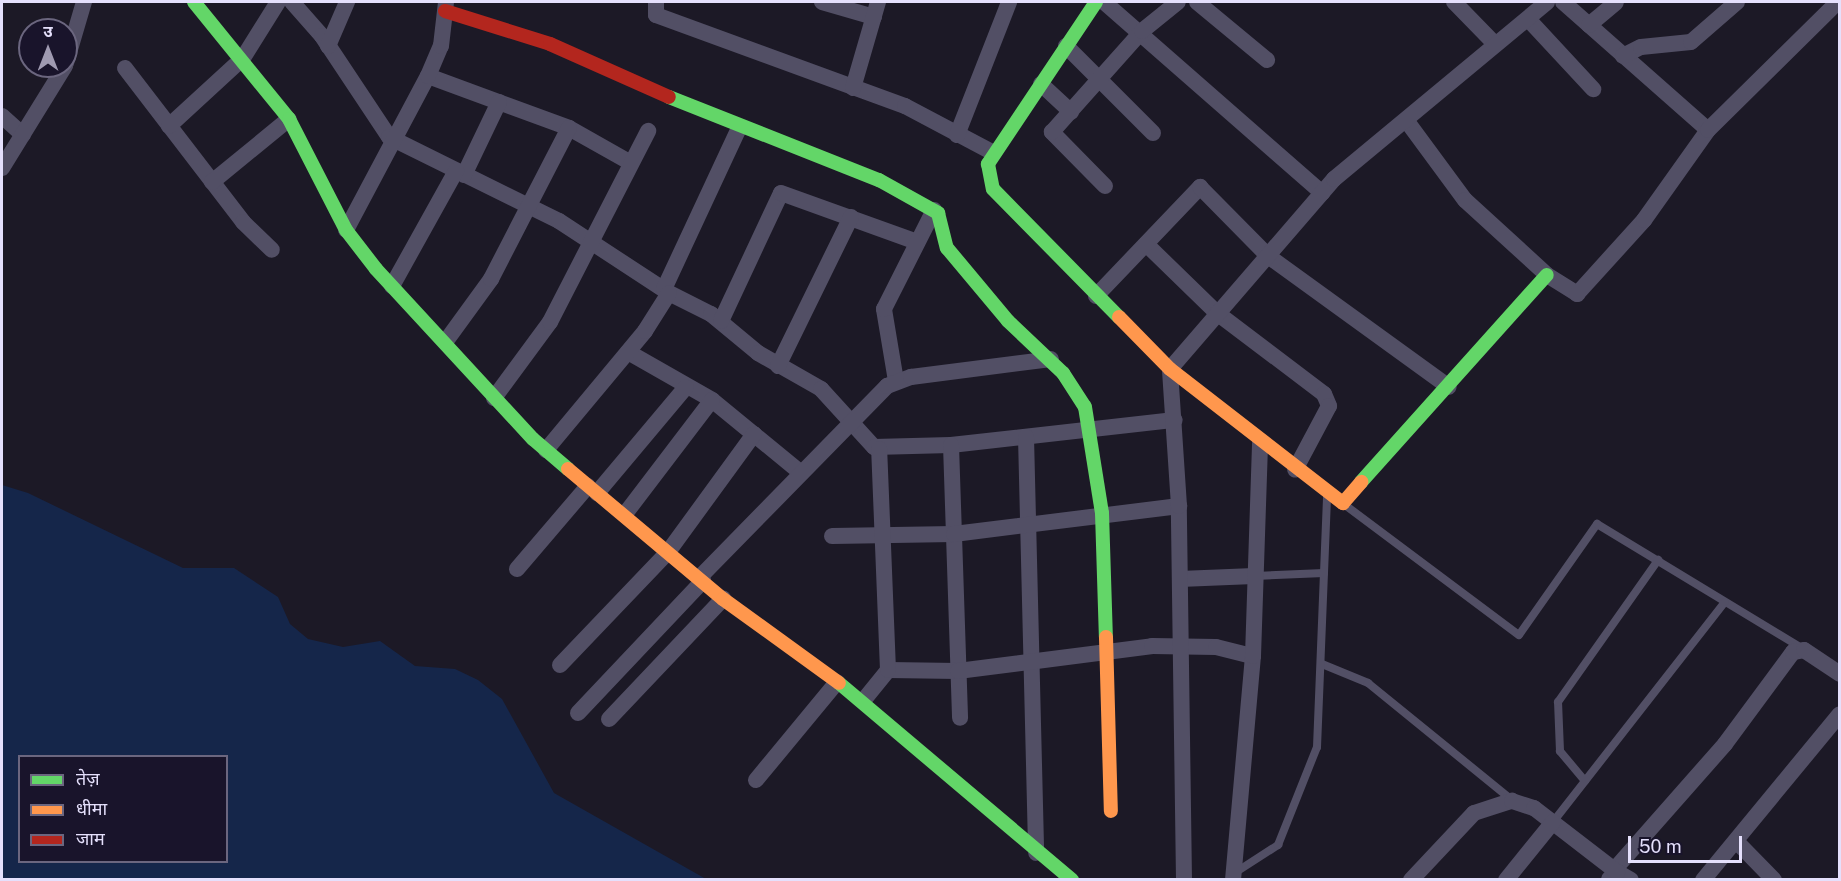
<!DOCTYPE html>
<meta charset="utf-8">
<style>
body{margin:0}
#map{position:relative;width:1841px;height:881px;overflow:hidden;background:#1c1926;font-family:"Public Sans","Noto Sans Devanagari",sans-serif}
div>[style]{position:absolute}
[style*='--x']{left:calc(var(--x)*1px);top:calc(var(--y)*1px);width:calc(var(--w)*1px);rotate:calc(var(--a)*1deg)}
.water>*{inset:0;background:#15264a}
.lane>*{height:8px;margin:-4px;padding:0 4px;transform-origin:4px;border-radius:4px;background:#524f65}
.street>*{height:16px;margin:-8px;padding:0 8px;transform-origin:8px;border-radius:8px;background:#524f65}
.fast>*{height:14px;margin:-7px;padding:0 7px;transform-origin:7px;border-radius:7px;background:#63d668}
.slow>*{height:14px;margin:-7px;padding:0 7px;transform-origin:7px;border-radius:7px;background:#ff974d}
.jam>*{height:14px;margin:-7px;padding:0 7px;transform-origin:7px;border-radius:7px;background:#b3261e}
span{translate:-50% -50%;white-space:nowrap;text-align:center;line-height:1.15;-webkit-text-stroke:4.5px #19142b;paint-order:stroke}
.frame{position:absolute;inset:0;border:3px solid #e5e0fc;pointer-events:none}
.legend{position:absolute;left:18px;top:755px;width:210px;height:108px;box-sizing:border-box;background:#19142b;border:2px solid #6b667f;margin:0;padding:8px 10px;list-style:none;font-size:18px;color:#e5e0fc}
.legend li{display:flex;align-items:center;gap:12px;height:30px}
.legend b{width:30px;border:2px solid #6b667f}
.north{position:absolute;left:18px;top:18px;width:60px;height:60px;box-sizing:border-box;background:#19142b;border:2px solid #6b667f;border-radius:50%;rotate:0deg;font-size:16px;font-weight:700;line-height:24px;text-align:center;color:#e5e0fc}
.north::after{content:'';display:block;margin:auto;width:21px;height:27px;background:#9f9ab1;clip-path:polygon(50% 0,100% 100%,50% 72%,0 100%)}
.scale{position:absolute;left:1628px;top:836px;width:114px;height:27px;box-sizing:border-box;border:3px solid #e5e0fc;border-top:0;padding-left:8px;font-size:18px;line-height:21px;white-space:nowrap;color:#e5e0fc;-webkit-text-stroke:4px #19142b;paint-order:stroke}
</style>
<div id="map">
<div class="water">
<i style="clip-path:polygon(evenodd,2px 485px,28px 493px,183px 568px,234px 568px,278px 597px,290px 624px,308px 639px,343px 647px,380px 641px,415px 666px,455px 669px,478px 680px,502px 699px,554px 793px,706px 879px,2px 879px,2px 485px,20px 756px,226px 756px,226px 862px,20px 862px,20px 756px)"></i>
</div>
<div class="lane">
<i style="--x:1345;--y:505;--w:217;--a:36.8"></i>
<i style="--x:1519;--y:635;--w:136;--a:-54.9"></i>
<i style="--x:1597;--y:524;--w:241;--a:31.2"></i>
<i style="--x:1255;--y:576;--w:69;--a:-2.5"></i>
<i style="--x:1322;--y:664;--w:50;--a:22.4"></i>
<i style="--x:1368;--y:683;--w:186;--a:39.1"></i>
<i style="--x:1585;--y:781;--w:39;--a:-130"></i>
<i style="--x:1560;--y:751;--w:49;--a:-92.3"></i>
<i style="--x:1558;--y:702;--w:174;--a:-54.8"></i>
<i style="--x:1553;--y:822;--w:279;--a:-52"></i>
<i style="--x:1233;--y:874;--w:54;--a:-32.8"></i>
<i style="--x:1278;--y:845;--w:105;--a:-68.3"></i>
<i style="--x:1317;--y:747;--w:251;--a:-87.7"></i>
</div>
<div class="street">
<i style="--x:292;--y:2;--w:45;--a:48.6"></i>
<i style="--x:322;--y:36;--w:121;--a:56.4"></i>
<i style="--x:389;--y:137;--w:190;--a:26.3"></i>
<i style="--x:559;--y:221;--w:131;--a:33.2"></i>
<i style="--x:669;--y:293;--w:47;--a:26.6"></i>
<i style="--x:711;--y:314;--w:61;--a:39.7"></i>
<i style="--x:758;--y:353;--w:73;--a:29.7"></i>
<i style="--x:821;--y:389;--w:79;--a:47.6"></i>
<i style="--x:874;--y:447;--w:77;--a:-1.5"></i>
<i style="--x:951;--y:445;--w:225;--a:-6.4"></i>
<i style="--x:656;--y:2;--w:13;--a:90"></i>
<i style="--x:656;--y:15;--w:265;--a:20.1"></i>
<i style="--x:905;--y:106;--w:98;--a:27.9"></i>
<i style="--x:822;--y:2;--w:54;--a:16.1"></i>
<i style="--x:1104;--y:2;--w:290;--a:41.2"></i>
<i style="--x:1197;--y:2;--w:91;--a:39.6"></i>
<i style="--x:1454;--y:2;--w:59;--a:45.7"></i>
<i style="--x:1563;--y:2;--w:193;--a:41.4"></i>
<i style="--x:1528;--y:19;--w:96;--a:47.1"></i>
<i style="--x:1589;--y:25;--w:35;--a:-40"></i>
<i style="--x:328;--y:46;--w:48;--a:-66.6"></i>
<i style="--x:1066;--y:46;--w:123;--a:45"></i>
<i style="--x:1623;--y:56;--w:20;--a:-27"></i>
<i style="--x:1641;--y:47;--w:50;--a:-5.7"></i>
<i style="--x:1691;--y:42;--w:61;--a:-41"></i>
<i style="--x:66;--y:63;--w:64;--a:-73.6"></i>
<i style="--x:125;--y:68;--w:194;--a:52.5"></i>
<i style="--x:243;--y:222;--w:40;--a:44"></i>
<i style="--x:428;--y:76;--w:150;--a:20.2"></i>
<i style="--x:569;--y:128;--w:71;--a:29.4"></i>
<i style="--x:1041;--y:84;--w:41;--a:43"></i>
<i style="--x:853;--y:88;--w:90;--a:-73.8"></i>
<i style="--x:2;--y:116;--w:28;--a:42"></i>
<i style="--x:1406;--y:120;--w:99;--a:53.6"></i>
<i style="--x:1465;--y:200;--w:111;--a:42.4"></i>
<i style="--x:1547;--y:275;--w:36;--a:32"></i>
<i style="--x:1577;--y:294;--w:100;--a:-47.8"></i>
<i style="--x:1644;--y:220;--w:110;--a:-54.6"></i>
<i style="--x:1708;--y:130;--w:182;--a:-44.6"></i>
<i style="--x:169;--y:126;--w:100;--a:-42.6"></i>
<i style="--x:243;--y:58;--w:66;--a:-58"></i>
<i style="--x:957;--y:135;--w:143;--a:-68.6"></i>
<i style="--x:2;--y:168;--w:120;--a:-58.3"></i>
<i style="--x:464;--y:175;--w:81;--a:-64.4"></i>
<i style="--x:212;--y:182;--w:99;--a:-39.3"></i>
<i style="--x:1105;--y:186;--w:76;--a:-134.5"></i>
<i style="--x:1052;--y:132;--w:135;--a:-48.3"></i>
<i style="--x:1142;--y:31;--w:46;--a:-38.9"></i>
<i style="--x:346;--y:230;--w:174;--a:-62"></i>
<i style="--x:428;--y:76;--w:33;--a:-67"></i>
<i style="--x:441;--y:46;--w:44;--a:-83.5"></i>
<i style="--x:1146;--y:244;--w:99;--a:44.2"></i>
<i style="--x:1217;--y:313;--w:134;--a:37.1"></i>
<i style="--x:1324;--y:394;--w:13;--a:67"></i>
<i style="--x:1329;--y:406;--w:72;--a:118"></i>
<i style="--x:392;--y:286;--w:132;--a:-60.9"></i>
<i style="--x:664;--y:289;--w:178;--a:-65"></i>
<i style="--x:1096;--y:296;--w:151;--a:-46.3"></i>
<i style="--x:1200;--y:187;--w:97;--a:45.4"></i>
<i style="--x:1268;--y:256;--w:223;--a:35.9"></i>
<i style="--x:721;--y:321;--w:141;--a:-64.9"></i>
<i style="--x:781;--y:193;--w:145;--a:19.8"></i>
<i style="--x:446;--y:341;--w:77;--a:-54"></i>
<i style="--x:491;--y:279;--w:170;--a:-62.7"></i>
<i style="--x:628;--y:352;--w:97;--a:29.7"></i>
<i style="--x:712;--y:400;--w:114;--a:39.3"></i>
<i style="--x:778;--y:366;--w:166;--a:-63.9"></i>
<i style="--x:896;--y:381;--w:73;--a:-99.5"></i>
<i style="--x:884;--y:309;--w:111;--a:-63.2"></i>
<i style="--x:494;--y:398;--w:94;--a:-53.6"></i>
<i style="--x:550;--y:322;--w:215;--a:-62.8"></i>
<i style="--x:1026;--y:437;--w:416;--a:88.6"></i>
<i style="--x:951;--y:445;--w:273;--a:88.1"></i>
<i style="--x:546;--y:450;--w:155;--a:-50.2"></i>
<i style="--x:645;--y:331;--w:45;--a:-57.7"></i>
<i style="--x:597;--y:493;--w:138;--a:-50"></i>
<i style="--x:625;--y:514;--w:143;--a:-52.7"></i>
<i style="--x:832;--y:536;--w:122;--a:-0.9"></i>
<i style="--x:954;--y:534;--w:227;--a:-7.1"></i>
<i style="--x:517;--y:569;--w:109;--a:-49.5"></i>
<i style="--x:699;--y:578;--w:269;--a:-45.6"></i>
<i style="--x:887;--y:386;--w:26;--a:-21"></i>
<i style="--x:911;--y:377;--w:141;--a:-7.3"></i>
<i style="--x:1180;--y:579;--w:74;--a:-2.3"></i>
<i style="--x:560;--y:665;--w:156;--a:-46.3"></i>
<i style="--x:668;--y:552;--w:146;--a:-53.9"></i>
<i style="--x:888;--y:670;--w:70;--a:0.8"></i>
<i style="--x:958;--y:671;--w:196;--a:-7.3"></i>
<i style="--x:1152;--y:646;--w:64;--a:0.9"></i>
<i style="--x:1216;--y:647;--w:38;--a:14"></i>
<i style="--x:863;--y:701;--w:40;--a:-51"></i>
<i style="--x:888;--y:670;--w:221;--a:-92.3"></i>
<i style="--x:578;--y:713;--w:182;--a:-46.6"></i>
<i style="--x:609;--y:719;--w:166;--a:-46.5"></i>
<i style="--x:756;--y:780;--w:127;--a:-50.4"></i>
<i style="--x:1736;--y:841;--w:54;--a:45.7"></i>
<i style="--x:1614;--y:870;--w:168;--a:-48.6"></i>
<i style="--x:1725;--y:744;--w:114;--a:-53.5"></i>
<i style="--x:1793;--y:652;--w:11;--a:-10"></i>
<i style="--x:1804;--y:650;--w:43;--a:33.7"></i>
<i style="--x:1609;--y:879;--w:11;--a:-41"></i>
<i style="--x:1617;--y:872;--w:16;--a:30"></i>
<i style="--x:1184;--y:880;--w:374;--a:-90.8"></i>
<i style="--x:1179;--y:506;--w:137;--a:-93.8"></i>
<i style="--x:1170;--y:369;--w:251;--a:-49.2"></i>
<i style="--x:1334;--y:179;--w:277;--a:-39.7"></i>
<i style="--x:1233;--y:880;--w:225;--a:-84.9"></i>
<i style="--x:1253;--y:656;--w:214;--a:-88.1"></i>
<i style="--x:1411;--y:880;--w:92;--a:-46.8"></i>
<i style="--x:1474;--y:813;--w:40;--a:-18"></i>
<i style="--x:1512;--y:801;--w:23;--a:18"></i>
<i style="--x:1534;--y:808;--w:105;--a:37.6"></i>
<i style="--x:1506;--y:880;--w:75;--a:-51"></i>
<i style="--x:1703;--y:880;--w:215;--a:-50.5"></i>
</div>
<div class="fast">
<i style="--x:194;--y:2;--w:151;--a:50.9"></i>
<i style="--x:289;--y:119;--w:125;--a:62.8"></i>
<i style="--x:346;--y:230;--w:49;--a:52.4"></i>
<i style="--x:376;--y:269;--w:231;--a:47.3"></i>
<i style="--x:533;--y:439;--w:46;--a:40.6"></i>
<i style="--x:1096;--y:2;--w:195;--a:123.7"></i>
<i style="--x:988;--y:164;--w:25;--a:79"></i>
<i style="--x:993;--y:189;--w:180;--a:45.5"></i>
<i style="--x:669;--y:97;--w:226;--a:21.6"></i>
<i style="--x:879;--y:180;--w:68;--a:29.2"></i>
<i style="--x:938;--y:213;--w:36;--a:76"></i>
<i style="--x:947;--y:248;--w:95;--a:50.1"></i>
<i style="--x:1008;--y:321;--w:76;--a:43.4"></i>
<i style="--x:1063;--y:373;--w:40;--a:57.1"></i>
<i style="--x:1085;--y:407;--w:107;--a:80.9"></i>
<i style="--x:1102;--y:513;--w:124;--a:88.2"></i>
<i style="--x:1361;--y:482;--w:278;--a:-48.1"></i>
<i style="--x:839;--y:683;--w:305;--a:40.2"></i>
</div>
<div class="slow">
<i style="--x:1119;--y:317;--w:73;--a:45.6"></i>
<i style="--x:1170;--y:369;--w:219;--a:37.8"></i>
<i style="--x:1343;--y:503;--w:28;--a:-49"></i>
<i style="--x:568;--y:469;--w:202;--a:40"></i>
<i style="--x:723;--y:599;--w:143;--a:35.9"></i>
<i style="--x:1106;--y:637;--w:174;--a:88.4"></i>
</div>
<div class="jam">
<i style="--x:445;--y:11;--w:110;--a:17.4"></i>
<i style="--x:550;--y:44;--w:130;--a:24"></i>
</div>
<div class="frame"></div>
<ul class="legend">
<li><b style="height:8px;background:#63d668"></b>तेज़</li>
<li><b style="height:8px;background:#ff974d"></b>धीमा</li>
<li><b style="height:8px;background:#b3261e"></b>जाम</li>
</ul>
<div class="north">उ</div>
<div class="scale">50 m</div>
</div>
